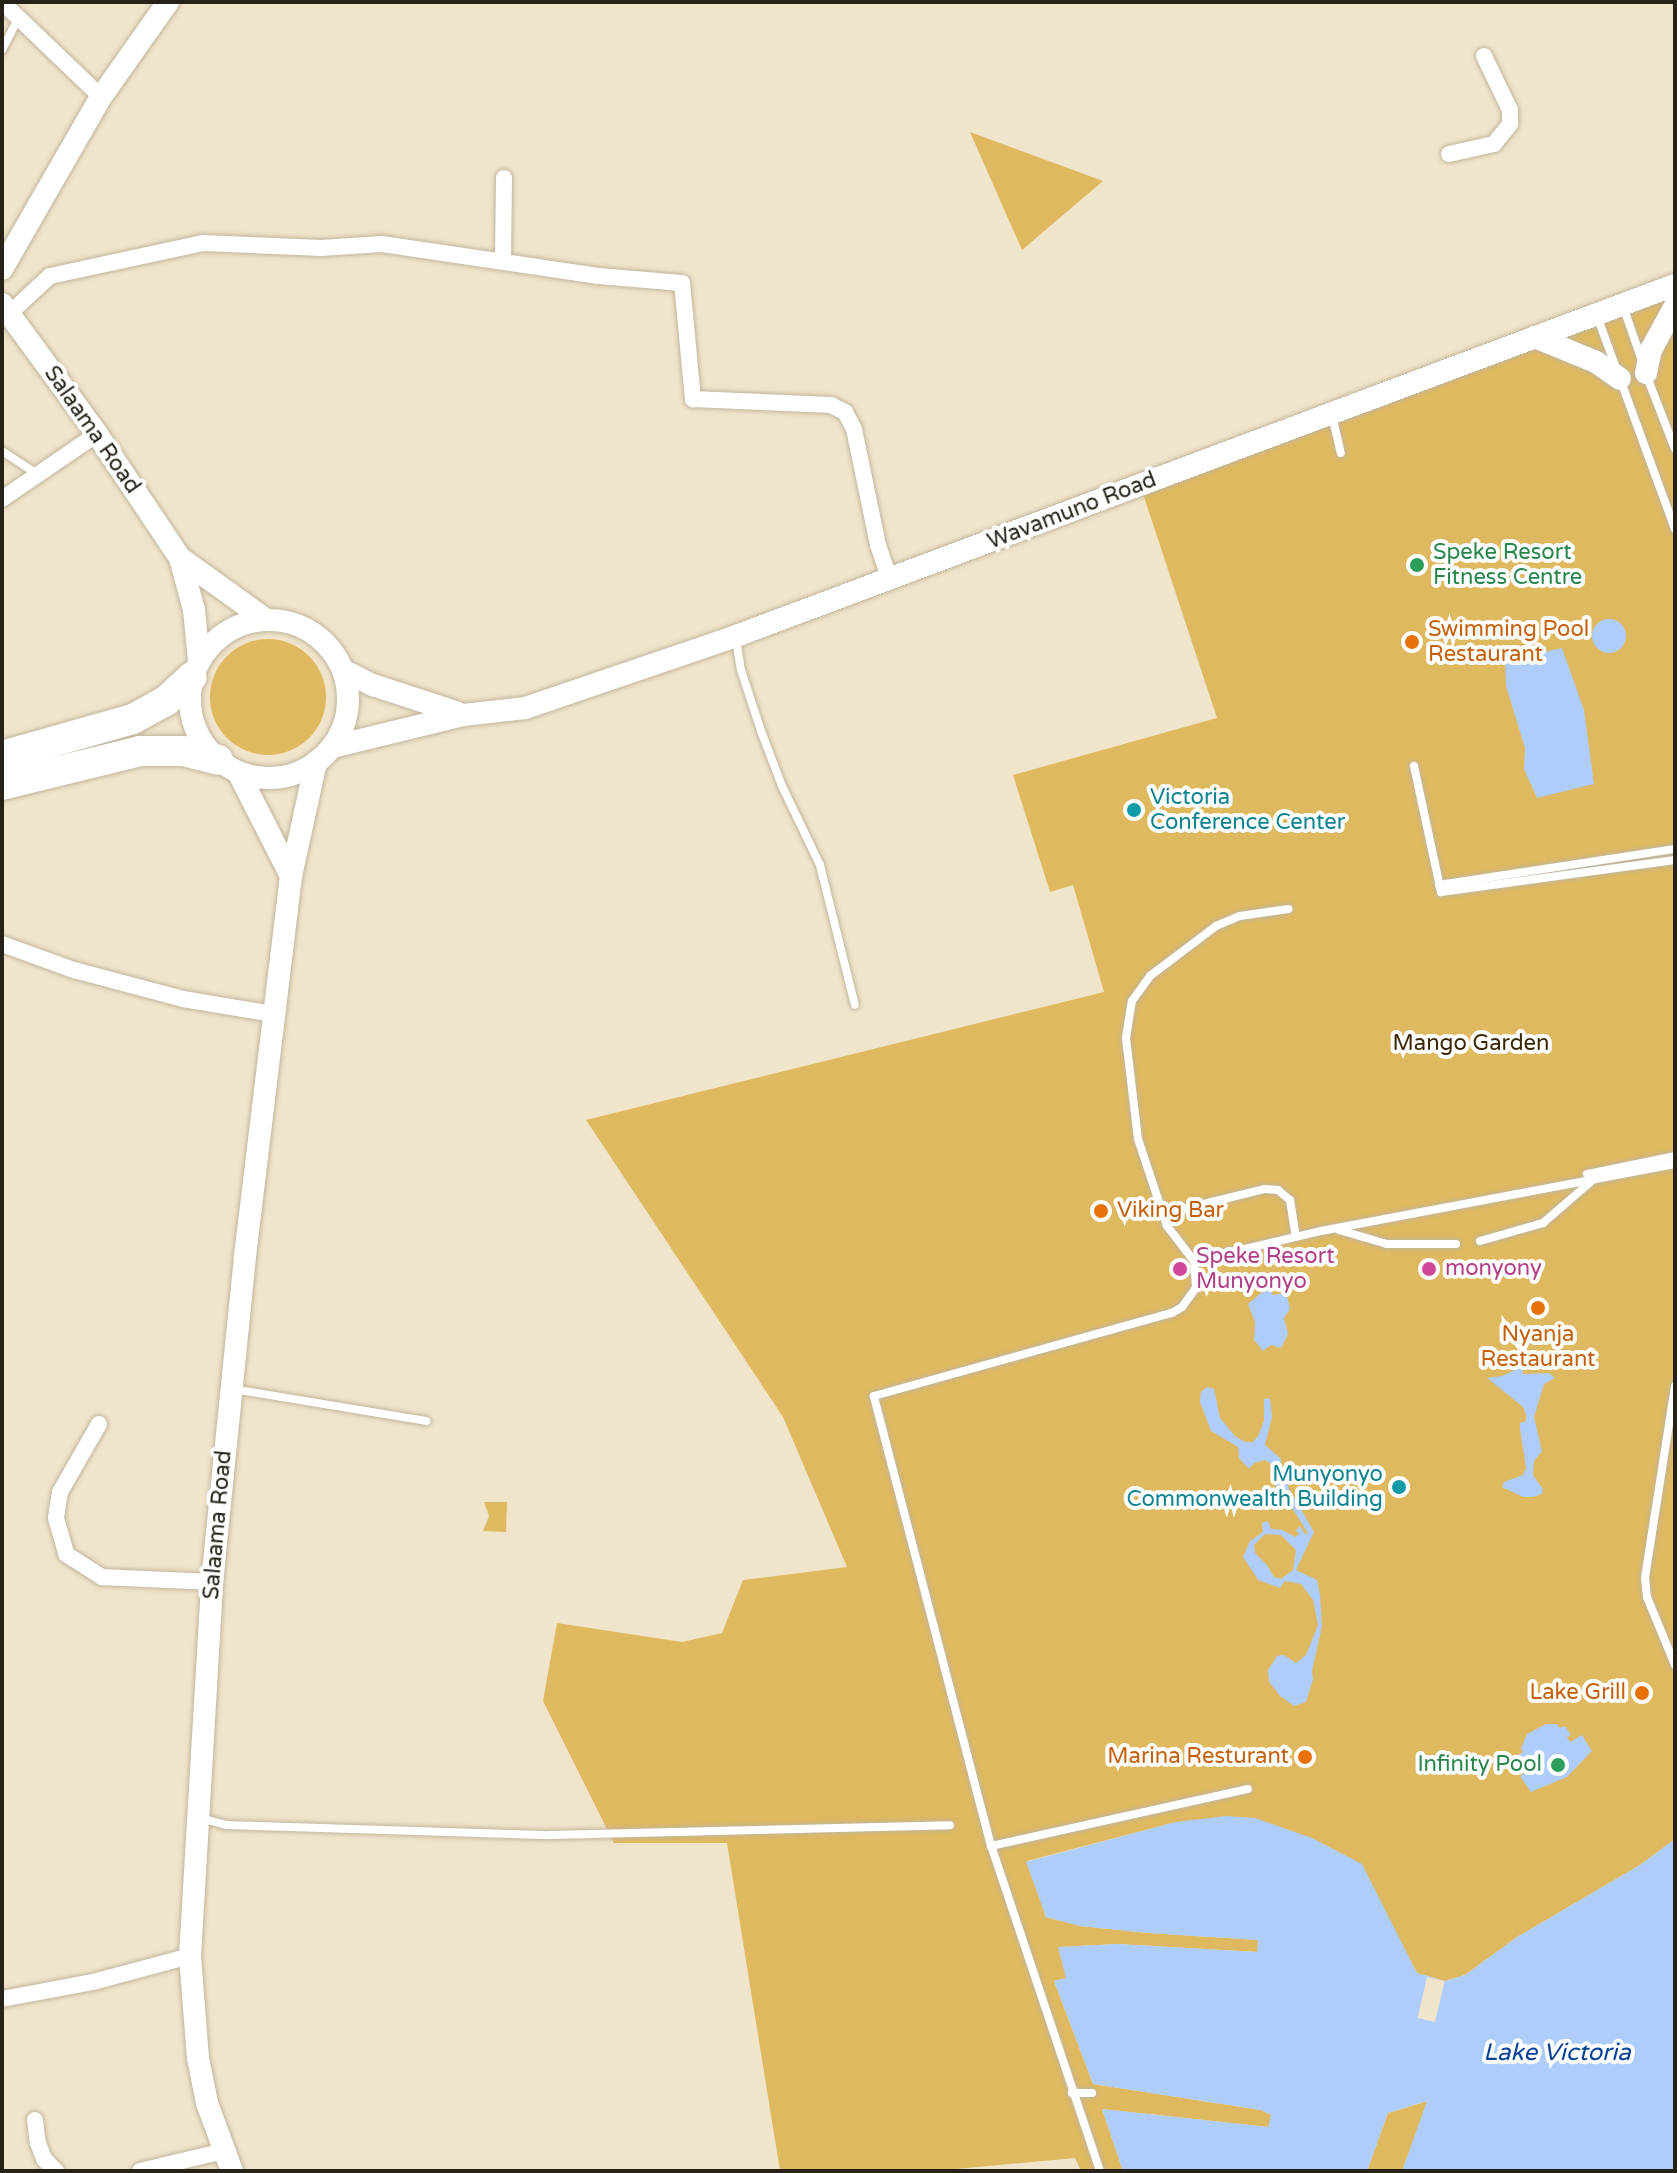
<!DOCTYPE html>
<style>
body{margin:0}
#map{position:relative;width:1677px;height:2173px;overflow:hidden;background:#f0e4cb;font-family:"Varela Round",sans-serif}
div>[style]{position:absolute}
[style*='--x']{left:calc(var(--x)*1px);top:calc(var(--y)*1px);width:calc(var(--w)*1px);rotate:calc(var(--a)*1deg)}
.green>*{inset:0;background:#dfb95f}
.round{border-radius:50%}
.water>*{inset:0;background:#afcdfb}
.pier>*{inset:0;background:#f0e4cb;transform-origin:0 0}
.roads{filter:drop-shadow(0 0 2px #c1b59c) drop-shadow(0 0 2px #c1b59c)}
.lane>*{height:8px;margin:-4px;padding:0 4px;transform-origin:4px;border-radius:4px;background:#fff}
.street>*{height:16px;margin:-8px;padding:0 8px;transform-origin:8px;border-radius:8px;background:#fff}
.secondary>*{height:22px;margin:-11px;padding:0 11px;transform-origin:11px;border-radius:11px;background:#fff}
.secondary>.ring{margin:-11px;padding:0;box-sizing:content-box;background:none;border:22px solid #fff;border-radius:50%}
.highway>*{height:30px;margin:-15px;padding:0 15px;transform-origin:15px;border-radius:15px;background:#fff}
.dots>*{width:22px;height:22px;translate:-50% -50%;box-sizing:border-box;border:4px solid #fff;border-radius:50%}
span{translate:-50% -50%;white-space:nowrap;text-align:center;line-height:1.15;-webkit-text-stroke:8px #fff;paint-order:stroke}
.street-label{font-size:22px;color:#262218}
.leisure-label{font-size:22px;color:#27864d}
.left{translate:0 -50%;text-align:left}
.right{translate:-100% -50%;text-align:right}
.food-label{font-size:22px;color:#c56008}
.culture-label{font-size:22px;color:#0d838f}
.park-label{font-size:22px;color:#382800}
.hotel-label{font-size:22px;color:#b23c85}
.water-label{font-size:24px;color:#044196;font-style:italic}
.frame{position:absolute;inset:0;border:4px solid #262218;pointer-events:none}
</style>
<div id="map">
<div class="green">
<i style="clip-path:polygon(970px 132px,1103px 181px,1022px 250px)"></i>
<i style="clip-path:polygon(1675px 297px,1675px 1839px,1640px 1865px,1517px 1937px,1465px 1975px,1445px 1981px,1417px 1973px,1391px 1923px,1176px 1822px,1027px 1861px,1046px 1917px,1080px 1926px,1148px 1933px,1258px 1940px,1258px 1952px,1118px 1944px,1059px 1947px,1066px 1978px,1054px 1981px,1093px 2084px,1261px 2110px,1271px 2115px,1269px 2127px,1102px 2109px,1123px 2171px,1081px 2171px,1075px 2158px,935px 2171px,780px 2171px,727px 1843px,614px 1843px,543px 1701px,557px 1623px,682px 1642px,722px 1633px,743px 1580px,847px 1567px,783px 1417px,586px 1120px,1104px 992px,1073px 885px,1050px 892px,1013px 775px,1217px 718px,1143px 494px)"></i>
<i class="round" style="left:210px;top:639px;width:116px;height:116px"></i>
<i style="clip-path:polygon(484px 1502px,507px 1502px,506px 1532px,483px 1531px,489px 1516px)"></i>
<i style="clip-path:polygon(1428px 2101px,1402px 2171px,1367px 2171px,1388px 2113px)"></i>
</div>
<div class="water">
<i class="round" style="left:1592px;top:619px;width:34px;height:34px"></i>
<i style="clip-path:polygon(1562px 648px,1584px 710px,1594px 784px,1537px 798px,1524px 769px,1525px 748px,1506px 686px,1505px 661px)"></i>
<i style="clip-path:polygon(1267px 1288px,1272px 1288px,1272px 1295px,1286px 1293px,1290px 1309px,1284px 1318px,1288px 1334px,1281px 1348px,1271px 1345px,1263px 1351px,1254px 1340px,1255px 1322px,1248px 1304px)"></i>
<i style="clip-path:polygon(1523px 1366px,1523px 1374px,1549px 1373px,1555px 1378px,1544px 1384px,1534px 1417px,1542px 1451px,1534px 1461px,1533px 1475px,1543px 1489px,1542px 1494px,1533px 1497px,1523px 1497px,1502px 1487px,1504px 1482px,1523px 1475px,1526px 1468px,1520px 1429px,1520px 1423px,1526px 1421px,1526px 1415px,1523px 1407px,1487px 1378px,1502px 1376px)"></i>
<i style="clip-path:polygon(evenodd,1207px 1387px,1214px 1389px,1220px 1418px,1236px 1437px,1245px 1442px,1253px 1442px,1258px 1436px,1264px 1421px,1264px 1399px,1270px 1398px,1272px 1417px,1265px 1445px,1280px 1458px,1289px 1489px,1314px 1532px,1296px 1570px,1317px 1580px,1320px 1595px,1322px 1626px,1312px 1671px,1313px 1679px,1306px 1702px,1294px 1706px,1280px 1696px,1269px 1682px,1268px 1670px,1277px 1656px,1284px 1655px,1296px 1663px,1306px 1655px,1318px 1625px,1313px 1600px,1301px 1584px,1285px 1581px,1280px 1588px,1258px 1580px,1243px 1557px,1250px 1541px,1263px 1532px,1262px 1523px,1268px 1521px,1271px 1529px,1283px 1530px,1295px 1537px,1299px 1535px,1296px 1530px,1300px 1526px,1305px 1534px,1308px 1533px,1289px 1503px,1279px 1499px,1275px 1492px,1278px 1469px,1265px 1460px,1254px 1463px,1249px 1469px,1239px 1458px,1238px 1447px,1211px 1431px,1200px 1402px,1201px 1392px,1207px 1387px,1265px 1534px,1281px 1535px,1296px 1550px,1293px 1570px,1281px 1579px,1274px 1577px,1267px 1565px,1255px 1553px,1254px 1545px,1265px 1534px)"></i>
<i style="clip-path:polygon(1546px 1724px,1557px 1724px,1560px 1728px,1565px 1726px,1571px 1735px,1567px 1737px,1570px 1742px,1582px 1735px,1592px 1751px,1567px 1777px,1531px 1792px,1520px 1776px,1533px 1767px,1529px 1762px,1523px 1765px,1517px 1756px,1523px 1752px,1521px 1748px,1527px 1734px)"></i>
<i style="clip-path:polygon(1226px 1816px,1255px 1818px,1312px 1838px,1362px 1864px,1417px 1973px,1445px 1981px,1465px 1975px,1517px 1937px,1640px 1865px,1675px 1839px,1675px 2171px,1402px 2171px,1427px 2101px,1388px 2113px,1367px 2171px,1123px 2171px,1102px 2109px,1268px 2127px,1271px 2115px,1261px 2110px,1093px 2084px,1054px 1981px,1066px 1978px,1058px 1947px,1118px 1944px,1257px 1952px,1258px 1940px,1148px 1933px,1080px 1926px,1046px 1917px,1026px 1862px,1176px 1822px)"></i>
</div>
<div class="pier">
<i style="left:1427px;top:1977px;width:18px;height:42px;rotate:13deg"></i>
</div>
<div class="roads">
<div class="lane">
<i style="--x:2;--y:50;--w:35;--a:-63"></i>
<i style="--x:1623;--y:306;--w:58;--a:70.9"></i>
<i style="--x:1597;--y:316;--w:227;--a:69.9"></i>
<i style="--x:1646;--y:374;--w:80;--a:68.9"></i>
<i style="--x:1332;--y:415;--w:39;--a:77"></i>
<i style="--x:2;--y:451;--w:42;--a:33.3"></i>
<i style="--x:736;--y:639;--w:31;--a:81"></i>
<i style="--x:741;--y:670;--w:64;--a:71.8"></i>
<i style="--x:761;--y:731;--w:59;--a:69.1"></i>
<i style="--x:782;--y:786;--w:88;--a:64.3"></i>
<i style="--x:820;--y:865;--w:144;--a:76"></i>
<i style="--x:1414;--y:766;--w:129;--a:77.9"></i>
<i style="--x:1441;--y:892;--w:236;--a:-7.8"></i>
<i style="--x:1439;--y:885;--w:239;--a:-8.7"></i>
<i style="--x:1587;--y:1174;--w:90;--a:-11.6"></i>
<i style="--x:1163;--y:1214;--w:105;--a:-13.8"></i>
<i style="--x:1265;--y:1189;--w:13;--a:4"></i>
<i style="--x:1278;--y:1190;--w:16;--a:40"></i>
<i style="--x:1290;--y:1200;--w:37;--a:81"></i>
<i style="--x:1339;--y:1230;--w:50;--a:16.3"></i>
<i style="--x:1387;--y:1244;--w:69;--a:0"></i>
<i style="--x:1480;--y:1241;--w:66;--a:-15.9"></i>
<i style="--x:1543;--y:1223;--w:67;--a:-40.8"></i>
<i style="--x:1194;--y:1261;--w:44;--a:-127.6"></i>
<i style="--x:1167;--y:1226;--w:92;--a:-108.4"></i>
<i style="--x:1138;--y:1139;--w:102;--a:-96.8"></i>
<i style="--x:1126;--y:1038;--w:37;--a:-81"></i>
<i style="--x:1132;--y:1001;--w:31;--a:-54"></i>
<i style="--x:1150;--y:976;--w:83;--a:-37.1"></i>
<i style="--x:1216;--y:926;--w:26;--a:-23"></i>
<i style="--x:1240;--y:916;--w:49;--a:-8.3"></i>
<i style="--x:1675;--y:1386;--w:194;--a:98.9"></i>
<i style="--x:1645;--y:1578;--w:19;--a:84"></i>
<i style="--x:1647;--y:1597;--w:74;--a:67.6"></i>
<i style="--x:233;--y:1389;--w:196;--a:9.4"></i>
<i style="--x:200;--y:1818;--w:27;--a:15"></i>
<i style="--x:226;--y:1825;--w:324;--a:1.8"></i>
<i style="--x:550;--y:1835;--w:400;--a:-1.4"></i>
<i style="--x:991;--y:1846;--w:263;--a:-12.5"></i>
<i style="--x:1072;--y:2093;--w:20;--a:0"></i>
<i style="--x:1100;--y:2171;--w:343;--a:-108.5"></i>
<i style="--x:991;--y:1846;--w:465;--a:-104.6"></i>
<i style="--x:874;--y:1396;--w:309;--a:-15.6"></i>
<i style="--x:1172;--y:1313;--w:12;--a:-31"></i>
<i style="--x:1182;--y:1307;--w:24;--a:-54"></i>
<i style="--x:1196;--y:1288;--w:27;--a:-94"></i>
<i style="--x:1194;--y:1261;--w:130;--a:-13.3"></i>
<i style="--x:1321;--y:1231;--w:360;--a:-10.7"></i>
</div>
<div class="street">
<i style="--x:2;--y:2;--w:137;--a:43.8"></i>
<i style="--x:1449;--y:154;--w:46;--a:-12.5"></i>
<i style="--x:1494;--y:144;--w:26;--a:-51"></i>
<i style="--x:1510;--y:124;--w:14;--a:-90"></i>
<i style="--x:1510;--y:110;--w:60;--a:-115.7"></i>
<i style="--x:503;--y:260;--w:82;--a:-89.3"></i>
<i style="--x:9;--y:314;--w:56;--a:-42.8"></i>
<i style="--x:50;--y:276;--w:157;--a:-12.2"></i>
<i style="--x:203;--y:243;--w:118;--a:2.4"></i>
<i style="--x:321;--y:248;--w:61;--a:-3.8"></i>
<i style="--x:382;--y:244;--w:219;--a:8.4"></i>
<i style="--x:599;--y:276;--w:83;--a:4.8"></i>
<i style="--x:682;--y:283;--w:117;--a:84.6"></i>
<i style="--x:693;--y:399;--w:138;--a:2.5"></i>
<i style="--x:831;--y:405;--w:16;--a:27"></i>
<i style="--x:845;--y:412;--w:19;--a:62"></i>
<i style="--x:854;--y:429;--w:118;--a:78.3"></i>
<i style="--x:878;--y:545;--w:36;--a:71"></i>
<i style="--x:2;--y:499;--w:115;--a:-34.4"></i>
<i style="--x:2;--y:944;--w:77;--a:19.9"></i>
<i style="--x:74;--y:970;--w:113;--a:14.9"></i>
<i style="--x:183;--y:999;--w:92;--a:9.4"></i>
<i style="--x:99;--y:1424;--w:78;--a:119.8"></i>
<i style="--x:60;--y:1492;--w:26;--a:99"></i>
<i style="--x:56;--y:1518;--w:37;--a:74"></i>
<i style="--x:66;--y:1554;--w:43;--a:32.6"></i>
<i style="--x:102;--y:1577;--w:110;--a:2.6"></i>
<i style="--x:2;--y:1999;--w:93;--a:-10.6"></i>
<i style="--x:93;--y:1982;--w:100;--a:-15"></i>
<i style="--x:35;--y:2120;--w:23;--a:83"></i>
<i style="--x:38;--y:2143;--w:17;--a:69"></i>
<i style="--x:44;--y:2159;--w:17;--a:45"></i>
<i style="--x:140;--y:2171;--w:86;--a:-13.4"></i>
</div>
<div class="secondary">
<i style="--x:2;--y:269;--w:198;--a:-60.1"></i>
<i style="--x:101;--y:97;--w:116;--a:-54.8"></i>
<i style="--x:2;--y:304;--w:161;--a:53.8"></i>
<i style="--x:97;--y:434;--w:149;--a:56.2"></i>
<i style="--x:180;--y:558;--w:54;--a:74.9"></i>
<i style="--x:194;--y:610;--w:50;--a:84.3"></i>
<i style="--x:1535;--y:337;--w:66;--a:22.3"></i>
<i style="--x:1596;--y:362;--w:29;--a:35"></i>
<i style="--x:1646;--y:373;--w:24;--a:-78"></i>
<i style="--x:1651;--y:350;--w:50;--a:-61.4"></i>
<i style="--x:180;--y:558;--w:105;--a:35.7"></i>
<i class="ring" style="left:190px;top:620px;width:136px;height:136px"></i>
<i style="--x:343;--y:670;--w:34;--a:27"></i>
<i style="--x:373;--y:685;--w:89;--a:18.2"></i>
<i style="--x:332;--y:747;--w:135;--a:-13.7"></i>
<i style="--x:463;--y:715;--w:62;--a:-6.4"></i>
<i style="--x:525;--y:708;--w:223;--a:-18.8"></i>
<i style="--x:736;--y:636;--w:1002;--a:-20.5"></i>
<i style="--x:238;--y:772;--w:117;--a:63"></i>
<i style="--x:232;--y:2171;--w:72;--a:-110.2"></i>
<i style="--x:207;--y:2103;--w:46;--a:-101.3"></i>
<i style="--x:198;--y:2058;--w:102;--a:-94.5"></i>
<i style="--x:190;--y:1956;--w:375;--a:-86.6"></i>
<i style="--x:212;--y:1582;--w:328;--a:-84.2"></i>
<i style="--x:245;--y:1256;--w:383;--a:-83.1"></i>
<i style="--x:291;--y:876;--w:117;--a:-77.6"></i>
</div>
<div class="highway">
<i style="--x:2;--y:756;--w:136;--a:-15.8"></i>
<i style="--x:133;--y:719;--w:38;--a:-29"></i>
<i style="--x:166;--y:701;--w:35;--a:-43"></i>
<i style="--x:2;--y:785;--w:142;--a:-13.8"></i>
<i style="--x:140;--y:751;--w:43;--a:0"></i>
<i style="--x:183;--y:751;--w:36;--a:14"></i>
</div>
</div>
<div class="dots">
<i style="left:1417px;top:565px;background:#2e9e5b"></i>
<i style="left:1412px;top:642px;background:#e8710a"></i>
<i style="left:1134px;top:810px;background:#0f9aa8"></i>
<i style="left:1101px;top:1211px;background:#e8710a"></i>
<i style="left:1180px;top:1269px;background:#d1479c"></i>
<i style="left:1429px;top:1269px;background:#d1479c"></i>
<i style="left:1538px;top:1308px;background:#e8710a"></i>
<i style="left:1399px;top:1487px;background:#0f9aa8"></i>
<i style="left:1642px;top:1693px;background:#e8710a"></i>
<i style="left:1305px;top:1757px;background:#e8710a"></i>
<i style="left:1558px;top:1765px;background:#2e9e5b"></i>
</div>
<div class="street-label">
<span style="left:92px;top:430px;rotate:55deg">Salaama Road</span>
<span style="left:1072px;top:511px;rotate:-21deg">Wavamuno Road</span>
<span style="left:218px;top:1525px;rotate:-85deg">Salaama Road</span>
</div>
<div class="leisure-label">
<span class="left" style="left:1433px;top:565px">Speke Resort<br>Fitness Centre</span>
<span class="right" style="left:1542px;top:1765px">Infinity Pool</span>
</div>
<div class="food-label">
<span class="left" style="left:1428px;top:642px">Swimming Pool<br>Restaurant</span>
<span class="left" style="left:1117px;top:1211px">Viking Bar</span>
<span style="left:1538px;top:1347px">Nyanja<br>Restaurant</span>
<span class="right" style="left:1626px;top:1693px">Lake Grill</span>
<span class="right" style="left:1289px;top:1757px">Marina Resturant</span>
</div>
<div class="culture-label">
<span class="left" style="left:1150px;top:810px">Victoria<br>Conference Center</span>
<span class="right" style="left:1383px;top:1487px">Munyonyo<br>Commonwealth Building</span>
</div>
<div class="park-label">
<span style="left:1471px;top:1044px">Mango Garden</span>
</div>
<div class="hotel-label">
<span class="left" style="left:1196px;top:1269px">Speke Resort<br>Munyonyo</span>
<span class="left" style="left:1445px;top:1269px">monyony</span>
</div>
<div class="water-label">
<span style="left:1557px;top:2053px">Lake Victoria</span>
</div>
<div class="frame"></div>
</div>
